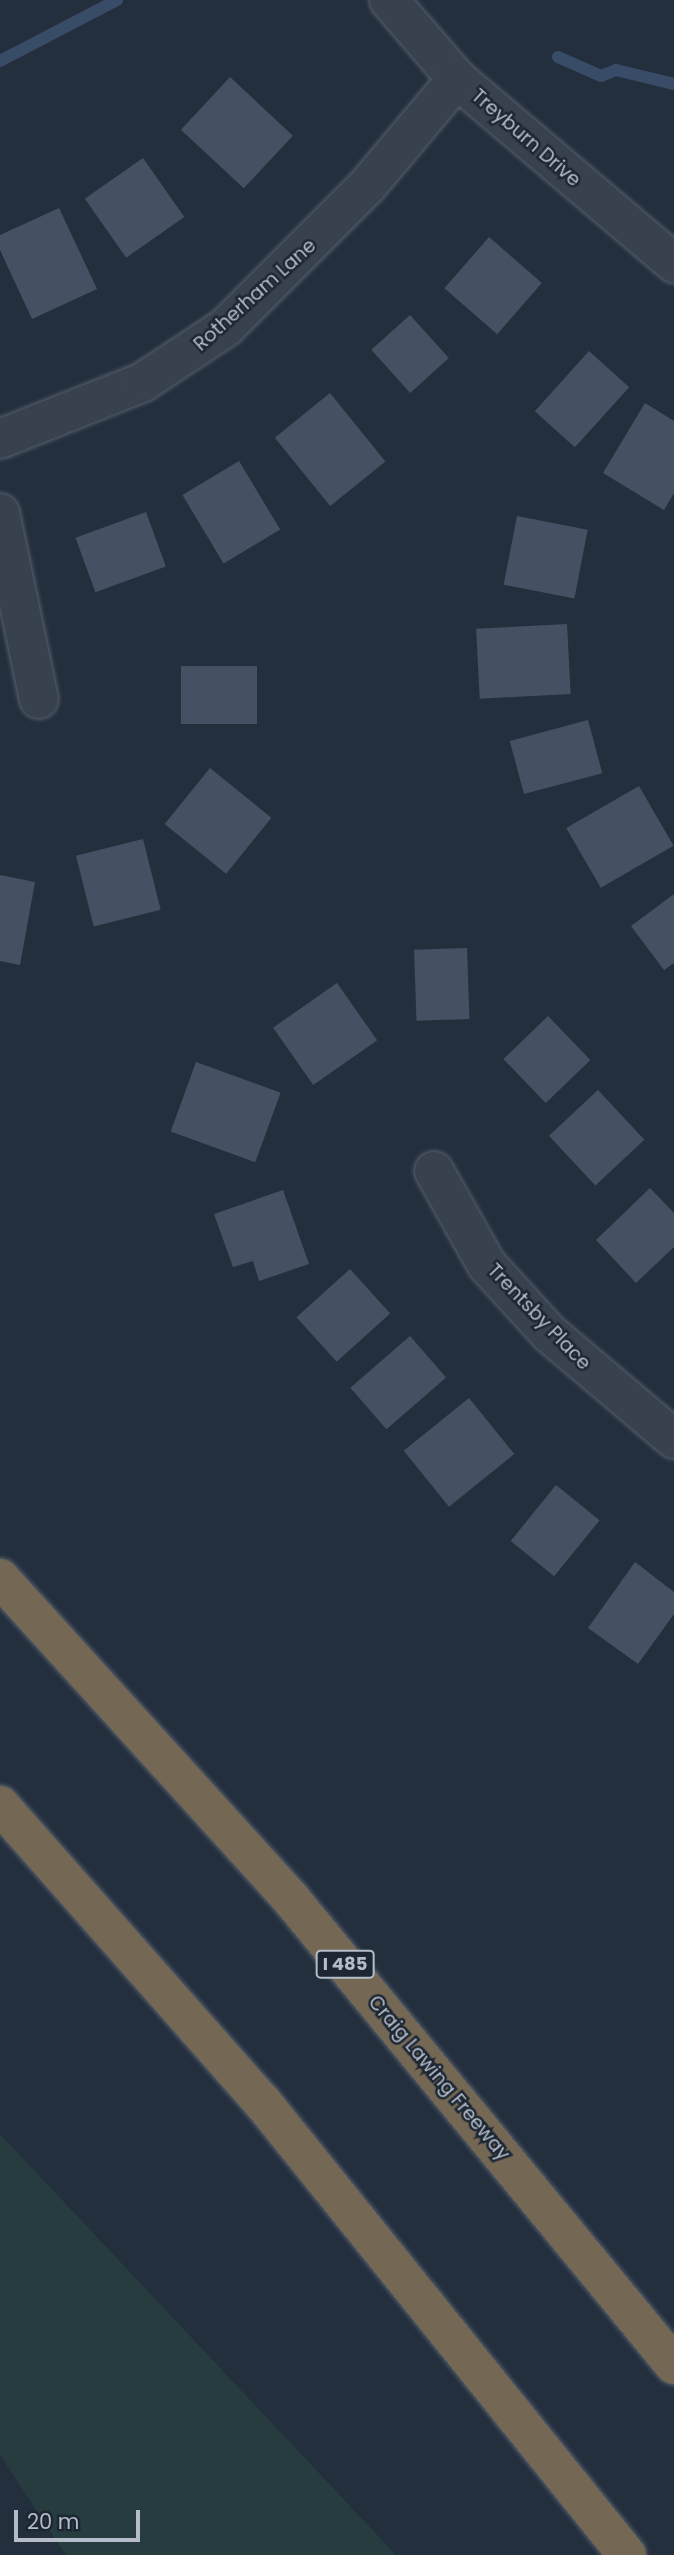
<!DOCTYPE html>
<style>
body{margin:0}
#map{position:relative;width:674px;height:2555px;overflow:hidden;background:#242f3e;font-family:Poppins,sans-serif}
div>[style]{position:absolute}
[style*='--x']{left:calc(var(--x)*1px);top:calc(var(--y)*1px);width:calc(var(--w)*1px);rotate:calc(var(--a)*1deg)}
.green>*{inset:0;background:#263c3f}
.stream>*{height:12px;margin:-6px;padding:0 6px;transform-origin:6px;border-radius:6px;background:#394c67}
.building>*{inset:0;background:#455162;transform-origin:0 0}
.roads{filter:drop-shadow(0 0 2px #565f6c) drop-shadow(0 0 2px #565f6c)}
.minor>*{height:38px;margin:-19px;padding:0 19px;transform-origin:19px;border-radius:19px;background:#38414e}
.highway>*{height:38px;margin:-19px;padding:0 19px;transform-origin:19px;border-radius:19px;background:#746855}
span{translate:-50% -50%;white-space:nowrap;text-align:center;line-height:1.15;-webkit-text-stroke:5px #1d2633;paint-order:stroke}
.shield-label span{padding:2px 5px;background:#1d2633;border:2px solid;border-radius:5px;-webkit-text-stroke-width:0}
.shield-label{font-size:18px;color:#b4bcc9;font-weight:700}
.street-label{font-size:19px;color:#b4bcc9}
.scale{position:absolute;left:14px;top:2510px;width:126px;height:32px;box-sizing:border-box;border:4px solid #b4bcc9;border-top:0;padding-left:9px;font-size:21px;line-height:24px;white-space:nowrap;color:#b4bcc9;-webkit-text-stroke:5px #1d2633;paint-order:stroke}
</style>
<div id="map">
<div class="green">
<i style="clip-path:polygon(0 2134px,396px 2555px,66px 2555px,0 2455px)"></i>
</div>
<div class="stream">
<i style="--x:558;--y:57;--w:47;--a:23.8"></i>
<i style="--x:601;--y:76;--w:16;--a:-22"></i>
<i style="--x:616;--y:70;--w:60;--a:13.6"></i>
<i style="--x:0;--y:61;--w:132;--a:-27.5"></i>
</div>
<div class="building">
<i style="left:230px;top:77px;width:86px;height:72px;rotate:43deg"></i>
<i style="left:143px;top:158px;width:72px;height:71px;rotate:55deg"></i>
<i style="clip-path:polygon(59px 208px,97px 289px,32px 319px,0 250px,0 235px)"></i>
<i style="left:489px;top:237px;width:70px;height:68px;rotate:41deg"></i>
<i style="left:410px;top:315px;width:58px;height:52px;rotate:48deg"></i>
<i style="left:589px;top:351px;width:54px;height:81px;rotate:42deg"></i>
<i style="left:330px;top:393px;width:88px;height:71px;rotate:51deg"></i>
<i style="clip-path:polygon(645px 403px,674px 421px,674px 493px,664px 510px,603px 473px)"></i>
<i style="left:239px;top:461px;width:80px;height:66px;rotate:59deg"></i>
<i style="left:146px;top:512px;width:58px;height:75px;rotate:70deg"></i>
<i style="left:517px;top:516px;width:72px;height:70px;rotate:11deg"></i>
<i style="left:567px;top:624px;width:70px;height:91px;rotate:87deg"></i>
<i style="left:257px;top:666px;width:58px;height:76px;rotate:90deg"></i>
<i style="left:588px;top:720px;width:55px;height:81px;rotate:75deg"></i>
<i style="left:210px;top:768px;width:79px;height:72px;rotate:39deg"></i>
<i style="left:639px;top:786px;width:69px;height:84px;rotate:60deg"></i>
<i style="left:143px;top:839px;width:73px;height:69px;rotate:76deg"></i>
<i style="clip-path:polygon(0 875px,35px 882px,20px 965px,0 961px)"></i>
<i style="clip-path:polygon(674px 894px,674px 963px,664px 970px,631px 926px)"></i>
<i style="left:467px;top:948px;width:71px;height:53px;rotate:88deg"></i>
<i style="left:337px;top:983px;width:70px;height:78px;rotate:55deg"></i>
<i style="left:548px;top:1016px;width:61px;height:62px;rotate:46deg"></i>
<i style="left:196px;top:1062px;width:90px;height:74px;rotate:20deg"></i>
<i style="left:598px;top:1090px;width:68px;height:67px;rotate:47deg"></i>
<i style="clip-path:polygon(650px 1188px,674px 1213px,674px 1247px,636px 1283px,596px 1240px)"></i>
<i style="clip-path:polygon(283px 1190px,309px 1264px,259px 1281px,253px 1261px,233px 1267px,214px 1214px)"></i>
<i style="left:350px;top:1269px;width:60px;height:72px;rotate:48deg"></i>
<i style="left:410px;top:1336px;width:55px;height:79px;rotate:49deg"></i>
<i style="left:469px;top:1398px;width:72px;height:84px;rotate:51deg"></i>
<i style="left:556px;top:1485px;width:56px;height:72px;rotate:39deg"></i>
<i style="clip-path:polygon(635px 1562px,674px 1592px,674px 1614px,638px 1664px,588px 1628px)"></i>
</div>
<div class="roads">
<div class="minor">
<i style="--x:389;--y:0;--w:104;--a:49.3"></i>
<i style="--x:457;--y:79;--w:285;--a:40.3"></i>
<i style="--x:0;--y:439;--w:154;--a:-21.7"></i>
<i style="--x:143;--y:382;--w:100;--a:-33.5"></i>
<i style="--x:226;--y:327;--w:201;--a:-45"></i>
<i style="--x:368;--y:185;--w:138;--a:-50"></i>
<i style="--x:0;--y:513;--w:190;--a:78.2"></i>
<i style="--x:434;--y:1171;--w:108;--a:60.6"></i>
<i style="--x:487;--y:1265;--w:92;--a:47.6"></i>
<i style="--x:549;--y:1333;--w:164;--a:40.3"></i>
</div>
<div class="highway">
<i style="--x:0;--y:1578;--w:433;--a:47.8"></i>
<i style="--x:291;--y:1899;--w:603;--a:50.58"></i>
<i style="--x:0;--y:1805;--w:397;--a:48.6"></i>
<i style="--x:263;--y:2103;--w:580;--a:51.16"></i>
</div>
</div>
<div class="shield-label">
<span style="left:345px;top:1964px">I 485</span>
</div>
<div class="street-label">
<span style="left:526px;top:138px;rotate:41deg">Treyburn Drive</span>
<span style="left:255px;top:295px;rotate:-42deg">Rotherham Lane</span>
<span style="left:539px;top:1317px;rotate:46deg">Trentsby Place</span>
<span style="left:439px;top:2078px;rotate:50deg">Craig Lawing Freeway</span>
</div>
<div class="scale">20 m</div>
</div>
